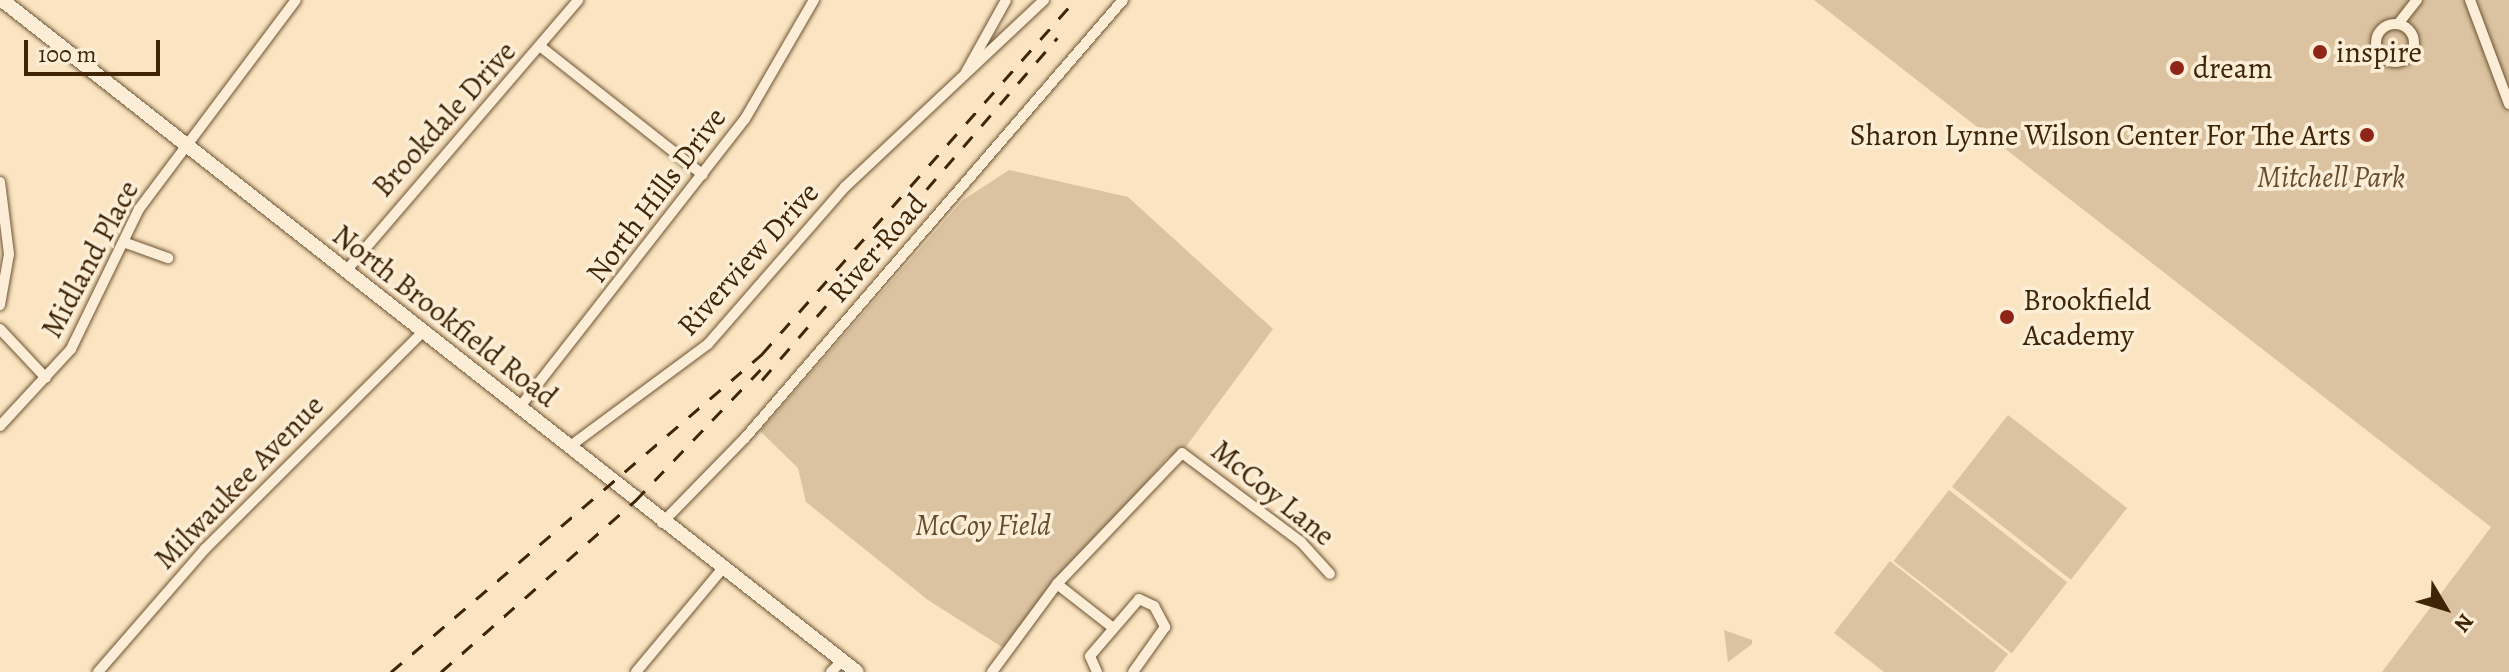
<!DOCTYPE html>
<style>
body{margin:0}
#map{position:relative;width:2509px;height:672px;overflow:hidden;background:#fbe4c1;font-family:Alegreya,serif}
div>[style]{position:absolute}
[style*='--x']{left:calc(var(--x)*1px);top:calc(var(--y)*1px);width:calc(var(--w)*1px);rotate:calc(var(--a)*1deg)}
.green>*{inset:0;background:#dbc3a1;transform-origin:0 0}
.roads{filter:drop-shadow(0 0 2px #6e5434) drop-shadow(0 0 2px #6e5434)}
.street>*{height:10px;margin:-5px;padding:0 5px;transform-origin:5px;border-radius:5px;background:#fcedd7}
.street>.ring{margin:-5px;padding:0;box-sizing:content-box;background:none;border:10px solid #fcedd7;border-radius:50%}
.secondary>*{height:14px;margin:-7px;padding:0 7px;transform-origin:7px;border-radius:7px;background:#fcedd7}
.rail>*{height:3px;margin-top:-1.5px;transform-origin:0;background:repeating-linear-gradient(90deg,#3f2405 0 14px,transparent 0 28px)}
.dots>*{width:22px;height:22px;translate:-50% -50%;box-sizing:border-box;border:4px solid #fcedd7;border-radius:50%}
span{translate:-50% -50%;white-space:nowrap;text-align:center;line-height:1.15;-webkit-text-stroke:7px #fcedd7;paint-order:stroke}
.poi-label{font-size:30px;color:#3f2405}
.left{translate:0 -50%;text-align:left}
.right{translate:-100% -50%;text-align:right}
.street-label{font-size:30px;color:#3f2405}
.park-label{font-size:30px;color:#664c2c;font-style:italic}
.north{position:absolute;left:2405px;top:568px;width:80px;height:80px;-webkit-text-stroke:6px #fcedd7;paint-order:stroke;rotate:128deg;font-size:22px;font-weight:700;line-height:32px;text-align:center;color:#3f2405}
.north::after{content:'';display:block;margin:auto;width:28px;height:36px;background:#3f2405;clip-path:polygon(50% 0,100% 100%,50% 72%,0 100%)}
.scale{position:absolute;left:24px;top:40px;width:136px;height:36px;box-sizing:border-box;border:4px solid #3f2405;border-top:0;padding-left:10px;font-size:24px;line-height:28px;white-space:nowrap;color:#3f2405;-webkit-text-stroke:6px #fcedd7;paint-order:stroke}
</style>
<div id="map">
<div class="green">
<i style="clip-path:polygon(1814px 0,2509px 0,2509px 672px,2382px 672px,2491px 527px)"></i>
<i style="clip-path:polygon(1009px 170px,1128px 197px,1273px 329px,1185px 448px,1167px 458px,1005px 649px,928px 600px,806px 502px,798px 468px,760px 431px,963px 200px)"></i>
<i style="left:2008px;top:415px;width:151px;height:91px;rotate:38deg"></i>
<i style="left:1949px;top:490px;width:150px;height:90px;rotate:38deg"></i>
<i style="clip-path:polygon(1890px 561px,2008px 654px,1994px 672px,1884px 672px,1834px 633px)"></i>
<i style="clip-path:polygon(1724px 630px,1752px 640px,1752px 644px,1728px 662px)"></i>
</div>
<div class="roads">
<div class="street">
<i style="--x:2470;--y:0;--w:111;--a:69.4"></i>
<i class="ring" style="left:2376px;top:24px;width:28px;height:28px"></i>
<i style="--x:2398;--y:24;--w:31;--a:-52"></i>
<i style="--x:541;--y:47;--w:206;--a:38.3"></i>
<i style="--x:966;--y:72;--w:82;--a:-60.9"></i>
<i style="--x:0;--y:182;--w:73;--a:82.9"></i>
<i style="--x:9;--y:254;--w:52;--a:100"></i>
<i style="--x:126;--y:243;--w:45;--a:19.7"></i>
<i style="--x:346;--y:271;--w:357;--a:-49.4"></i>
<i style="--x:0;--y:329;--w:67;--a:46.8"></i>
<i style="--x:519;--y:408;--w:367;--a:-52"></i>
<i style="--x:745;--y:119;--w:138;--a:-59.9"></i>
<i style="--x:0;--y:426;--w:105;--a:-47.3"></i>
<i style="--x:71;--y:349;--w:156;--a:-64.1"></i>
<i style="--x:139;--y:209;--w:261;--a:-53.1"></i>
<i style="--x:569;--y:447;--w:173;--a:-36.5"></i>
<i style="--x:708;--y:344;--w:208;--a:-48.9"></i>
<i style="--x:845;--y:187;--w:273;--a:-43.2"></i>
<i style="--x:662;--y:523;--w:119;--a:-45.7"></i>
<i style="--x:745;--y:438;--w:579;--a:-49.21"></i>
<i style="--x:1057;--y:584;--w:70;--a:38"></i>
<i style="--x:98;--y:672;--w:163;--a:-49"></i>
<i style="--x:205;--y:549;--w:308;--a:-44.9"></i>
<i style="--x:636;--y:672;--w:134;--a:-50.1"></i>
<i style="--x:831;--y:672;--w:16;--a:-45"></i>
<i style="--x:992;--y:672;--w:109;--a:-53.5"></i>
<i style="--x:1057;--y:584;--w:181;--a:-46.3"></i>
<i style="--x:1182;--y:453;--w:149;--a:36.8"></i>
<i style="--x:1301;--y:542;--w:43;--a:47.8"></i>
<i style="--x:1097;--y:672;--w:17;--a:-114"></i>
<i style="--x:1090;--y:656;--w:75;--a:-49.3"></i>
<i style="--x:1139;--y:599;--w:17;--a:25"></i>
<i style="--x:1154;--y:606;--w:24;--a:62"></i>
<i style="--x:1165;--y:627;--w:55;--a:125.4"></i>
</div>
<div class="secondary">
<i style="--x:2;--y:0;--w:1087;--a:38.17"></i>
</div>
</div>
<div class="rail">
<i style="--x:762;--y:380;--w:452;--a:-49.2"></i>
<i style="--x:391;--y:672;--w:489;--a:-40.6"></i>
<i style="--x:762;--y:354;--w:473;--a:-48.5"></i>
<i style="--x:441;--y:672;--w:259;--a:-41.4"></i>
<i style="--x:635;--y:501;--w:188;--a:-46.3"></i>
</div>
<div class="dots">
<i style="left:2320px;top:52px;background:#8f2418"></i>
<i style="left:2177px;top:68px;background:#8f2418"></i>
<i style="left:2367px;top:135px;background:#8f2418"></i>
<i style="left:2007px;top:317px;background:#8f2418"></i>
</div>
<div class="poi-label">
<span class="left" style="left:2336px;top:52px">inspire</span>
<span class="left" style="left:2193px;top:68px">dream</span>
<span class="right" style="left:2351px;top:135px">Sharon Lynne Wilson Center For The Arts</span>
<span class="left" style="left:2023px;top:317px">Brookfield<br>Academy</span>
</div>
<div class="street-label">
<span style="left:444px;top:119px;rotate:-48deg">Brookdale Drive</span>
<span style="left:656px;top:195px;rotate:-53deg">North Hills Drive</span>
<span style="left:877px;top:248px;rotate:-49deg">River Road</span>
<span style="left:90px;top:259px;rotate:-62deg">Midland Place</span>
<span style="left:748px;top:259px;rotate:-48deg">Riverview Drive</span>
<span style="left:445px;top:316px;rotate:38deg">North Brookfield Road</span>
<span style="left:239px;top:482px;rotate:-46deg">Milwaukee Avenue</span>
<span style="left:1273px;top:493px;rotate:39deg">McCoy Lane</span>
</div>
<div class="park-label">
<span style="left:2331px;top:177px">Mitchell Park</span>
<span style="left:983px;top:525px">McCoy Field</span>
</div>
<div class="north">N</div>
<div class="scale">100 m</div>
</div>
